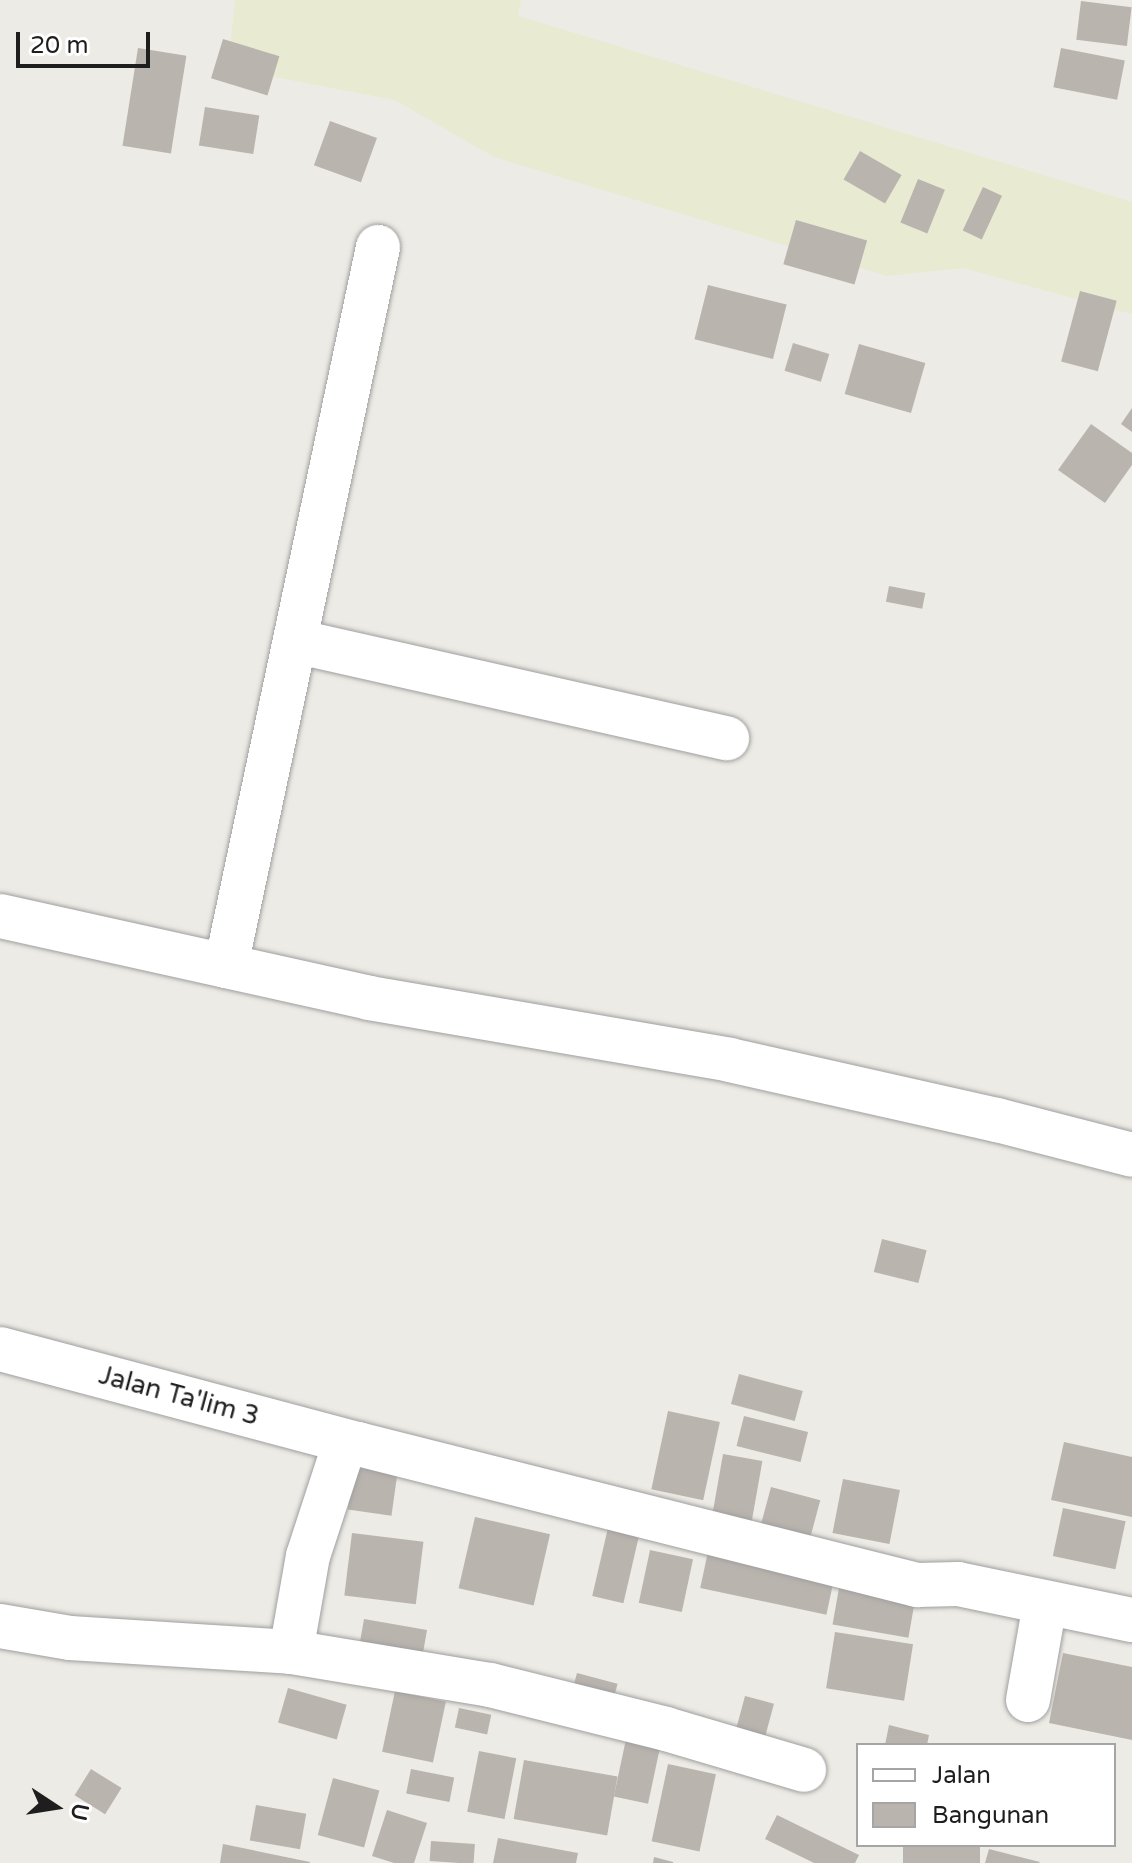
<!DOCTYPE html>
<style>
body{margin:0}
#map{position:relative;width:1132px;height:1863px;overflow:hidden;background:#edebe5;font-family:"Varela Round",sans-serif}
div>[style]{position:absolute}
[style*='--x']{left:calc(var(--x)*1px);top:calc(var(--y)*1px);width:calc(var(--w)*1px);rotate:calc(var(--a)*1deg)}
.farmland>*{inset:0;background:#e8ead2}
.building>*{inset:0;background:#bab4ae;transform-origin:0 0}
.roads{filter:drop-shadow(0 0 2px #9f9f9f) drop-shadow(0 0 2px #9f9f9f)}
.minor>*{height:44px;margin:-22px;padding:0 22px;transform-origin:22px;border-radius:22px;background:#fff}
span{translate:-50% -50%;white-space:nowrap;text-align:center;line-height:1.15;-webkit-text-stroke:8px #fff;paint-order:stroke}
.street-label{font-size:26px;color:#1e1e1e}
.legend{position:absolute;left:856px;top:1743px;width:260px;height:104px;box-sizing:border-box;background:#fff;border:2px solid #a5a5a5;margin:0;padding:10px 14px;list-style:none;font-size:24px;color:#1e1e1e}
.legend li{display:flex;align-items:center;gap:16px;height:40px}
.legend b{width:40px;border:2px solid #a5a5a5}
.north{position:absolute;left:16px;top:1767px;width:80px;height:80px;-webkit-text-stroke:6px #fff;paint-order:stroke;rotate:102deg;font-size:22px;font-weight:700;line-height:32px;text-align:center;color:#1e1e1e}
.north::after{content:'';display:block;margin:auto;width:28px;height:36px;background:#1e1e1e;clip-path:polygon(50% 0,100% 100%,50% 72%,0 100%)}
.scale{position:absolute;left:16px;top:32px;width:134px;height:36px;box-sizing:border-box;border:4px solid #1e1e1e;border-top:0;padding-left:10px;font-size:24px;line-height:28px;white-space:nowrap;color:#1e1e1e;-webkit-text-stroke:6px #fff;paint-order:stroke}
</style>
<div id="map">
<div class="farmland">
<i style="clip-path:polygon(235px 0,521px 0,518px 16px,1132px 202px,1132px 314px,963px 268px,887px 276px,494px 157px,395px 100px,228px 68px)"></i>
</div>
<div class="building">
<i style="left:1081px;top:1px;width:51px;height:39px;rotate:7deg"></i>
<i style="left:223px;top:39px;width:59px;height:41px;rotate:17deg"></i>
<i style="left:138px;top:48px;width:49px;height:99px;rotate:9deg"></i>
<i style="left:1061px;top:48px;width:65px;height:40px;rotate:11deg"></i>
<i style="left:205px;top:107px;width:55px;height:39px;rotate:9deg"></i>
<i style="left:330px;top:121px;width:50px;height:47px;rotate:20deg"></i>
<i style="left:860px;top:151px;width:48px;height:33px;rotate:30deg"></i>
<i style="left:918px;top:179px;width:29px;height:47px;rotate:22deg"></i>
<i style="left:983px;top:187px;width:21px;height:48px;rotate:25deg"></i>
<i style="left:796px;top:220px;width:74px;height:46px;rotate:16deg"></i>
<i style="left:708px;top:285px;width:81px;height:56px;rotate:14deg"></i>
<i style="left:1080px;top:291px;width:38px;height:73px;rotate:15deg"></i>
<i style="left:793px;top:343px;width:38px;height:29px;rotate:17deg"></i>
<i style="left:859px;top:344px;width:69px;height:52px;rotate:16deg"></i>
<i style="clip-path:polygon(1132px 408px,1132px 432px,1121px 424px)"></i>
<i style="clip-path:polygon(1091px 424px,1132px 453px,1132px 465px,1105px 503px,1058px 470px)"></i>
<i style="left:889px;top:586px;width:37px;height:16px;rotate:11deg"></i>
<i style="left:882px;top:1239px;width:46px;height:34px;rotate:14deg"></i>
<i style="left:739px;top:1374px;width:66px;height:31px;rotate:15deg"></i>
<i style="left:668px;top:1411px;width:53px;height:80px;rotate:12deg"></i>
<i style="left:744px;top:1416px;width:66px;height:31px;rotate:14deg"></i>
<i style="clip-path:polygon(1064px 1442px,1132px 1457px,1132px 1517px,1051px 1500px)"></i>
<i style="left:723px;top:1454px;width:40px;height:72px;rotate:10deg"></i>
<i style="left:354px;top:1466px;width:44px;height:44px;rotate:8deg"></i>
<i style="left:843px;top:1479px;width:58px;height:55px;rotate:11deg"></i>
<i style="left:771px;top:1487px;width:51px;height:54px;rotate:15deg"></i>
<i style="left:1063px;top:1508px;width:64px;height:49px;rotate:12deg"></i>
<i style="left:475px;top:1517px;width:77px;height:73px;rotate:13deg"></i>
<i style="left:610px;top:1519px;width:32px;height:79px;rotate:13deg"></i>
<i style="left:352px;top:1533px;width:72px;height:63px;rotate:7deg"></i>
<i style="left:710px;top:1542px;width:129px;height:47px;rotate:12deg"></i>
<i style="left:650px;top:1550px;width:44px;height:54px;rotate:12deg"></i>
<i style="left:839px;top:1588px;width:77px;height:37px;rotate:10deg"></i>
<i style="left:364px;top:1619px;width:64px;height:38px;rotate:10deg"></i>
<i style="left:835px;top:1632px;width:79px;height:57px;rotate:9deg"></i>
<i style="clip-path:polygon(1063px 1653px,1132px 1667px,1132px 1740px,1049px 1723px)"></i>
<i style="left:577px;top:1673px;width:42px;height:29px;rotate:15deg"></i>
<i style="left:288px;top:1688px;width:61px;height:36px;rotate:16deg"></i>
<i style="left:395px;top:1691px;width:52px;height:62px;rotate:12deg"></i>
<i style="left:745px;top:1696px;width:30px;height:35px;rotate:15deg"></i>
<i style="left:459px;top:1708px;width:33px;height:20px;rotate:12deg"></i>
<i style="left:629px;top:1725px;width:35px;height:73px;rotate:12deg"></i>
<i style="clip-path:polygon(889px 1725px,929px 1735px,927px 1745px,885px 1745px)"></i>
<i style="left:479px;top:1751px;width:38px;height:62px;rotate:11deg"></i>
<i style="left:524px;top:1760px;width:95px;height:60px;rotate:10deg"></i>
<i style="left:668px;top:1764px;width:49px;height:79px;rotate:12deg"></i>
<i style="left:91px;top:1769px;width:36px;height:31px;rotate:32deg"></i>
<i style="left:411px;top:1769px;width:44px;height:25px;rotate:11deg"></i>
<i style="left:333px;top:1778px;width:48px;height:59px;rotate:15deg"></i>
<i style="left:256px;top:1805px;width:51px;height:36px;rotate:10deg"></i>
<i style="clip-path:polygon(387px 1810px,427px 1823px,414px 1863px,394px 1863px,372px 1856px)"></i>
<i style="clip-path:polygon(777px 1815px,859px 1855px,855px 1863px,814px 1863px,765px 1839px)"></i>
<i style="clip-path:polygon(498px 1838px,578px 1853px,576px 1863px,493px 1863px)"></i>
<i style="left:431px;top:1841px;width:44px;height:20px;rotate:4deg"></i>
<i style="clip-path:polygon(223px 1844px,310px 1862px,310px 1863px,220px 1863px)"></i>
<i style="left:903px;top:1845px;width:77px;height:19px"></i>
<i style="clip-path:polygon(989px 1849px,1040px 1862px,1039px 1863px,985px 1863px)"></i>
<i style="clip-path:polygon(654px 1857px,673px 1862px,673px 1863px,653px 1863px)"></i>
</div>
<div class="roads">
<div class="minor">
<i style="--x:295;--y:641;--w:443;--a:12.7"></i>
<i style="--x:0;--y:916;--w:378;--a:12.5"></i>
<i style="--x:369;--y:998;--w:366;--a:9.7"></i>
<i style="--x:730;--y:1060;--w:274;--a:12.7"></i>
<i style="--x:997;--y:1120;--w:139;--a:14.5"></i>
<i style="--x:226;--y:966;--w:735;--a:-78.06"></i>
<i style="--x:0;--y:1349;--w:370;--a:14.9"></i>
<i style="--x:0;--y:1626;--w:71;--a:9.7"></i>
<i style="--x:70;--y:1638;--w:221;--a:3.6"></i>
<i style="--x:291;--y:1652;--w:202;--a:9.4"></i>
<i style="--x:490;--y:1685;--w:181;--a:14"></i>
<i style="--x:666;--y:1729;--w:144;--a:16.5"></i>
<i style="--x:291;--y:1652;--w:97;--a:-80"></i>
<i style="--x:308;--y:1556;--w:106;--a:-71.9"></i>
<i style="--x:341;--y:1455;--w:11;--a:-52"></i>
<i style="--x:348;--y:1446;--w:10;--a:-11"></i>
<i style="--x:358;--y:1444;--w:577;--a:14.16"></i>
<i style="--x:917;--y:1585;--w:41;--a:-1.4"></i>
<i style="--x:958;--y:1584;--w:178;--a:11.7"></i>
<i style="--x:1028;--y:1700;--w:97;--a:-80"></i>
</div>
</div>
<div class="street-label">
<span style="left:179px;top:1396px;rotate:15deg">Jalan Ta'lim 3</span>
</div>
<ul class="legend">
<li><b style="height:10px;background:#fff"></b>Jalan</li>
<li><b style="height:22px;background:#bab4ae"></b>Bangunan</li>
</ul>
<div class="north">U</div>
<div class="scale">20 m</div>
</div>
